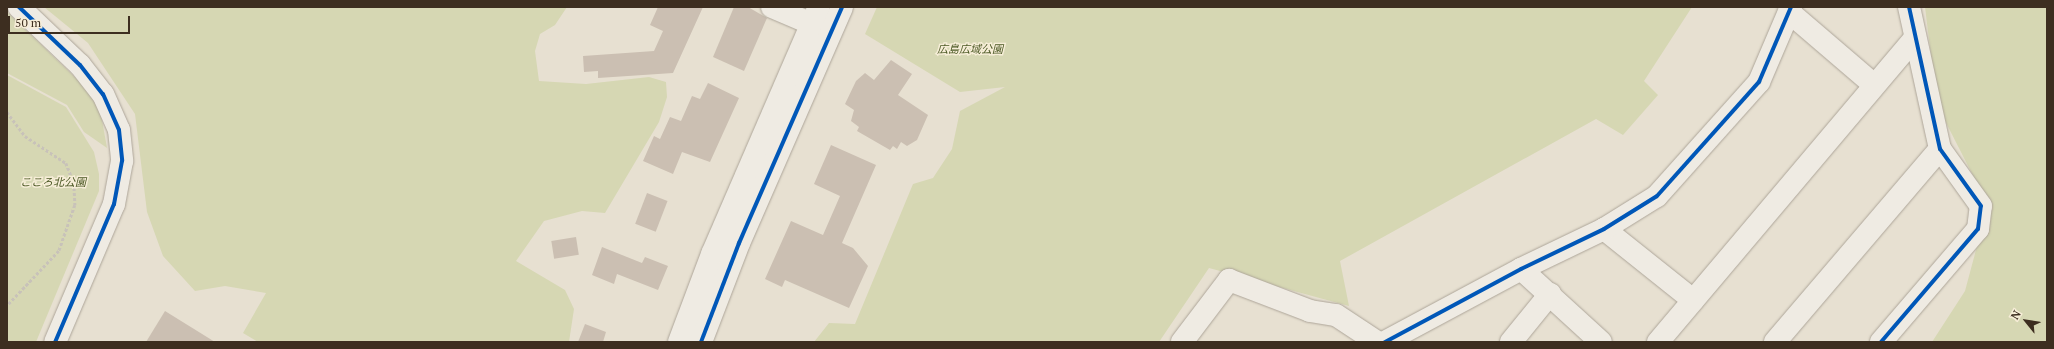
<!DOCTYPE html>
<meta charset="utf-8">
<style>
body{margin:0}
#map{position:relative;width:2054px;height:349px;overflow:hidden;background:#e7e0d1;font-family:"PT Serif","Noto Sans JP",serif}
div>[style]{position:absolute}
[style*='--x']{left:calc(var(--x)*1px);top:calc(var(--y)*1px);width:calc(var(--w)*1px);rotate:calc(var(--a)*1deg)}
.green>*{inset:0;background:#d6d7b3}
.building>*{inset:0;background:#cbbfb2;transform-origin:0 0}
.path>*{height:2.5px;margin-top:-1.25px;transform-origin:0;background:repeating-linear-gradient(90deg,#c8c2b9 0 3px,transparent 0 5px)}
.roads{filter:drop-shadow(0 0 1px #ada599) drop-shadow(0 0 1px #ada599)}
.minor>*{height:22px;margin:-11px;padding:0 11px;transform-origin:11px;border-radius:11px;background:#efebe3}
.cycleway>*{height:4px;margin:-2px;padding:0 2px;transform-origin:2px;border-radius:2px;background:#0057b8}
span{translate:-50% -50%;white-space:nowrap;text-align:center;line-height:1.15;-webkit-text-stroke:3px #f7eed8;paint-order:stroke}
.park-label{font-size:11px;color:#4d5a26;font-style:italic}
.frame{position:absolute;inset:0;border:8px solid #3d2e20;pointer-events:none}
.north{position:absolute;left:2006px;top:301px;width:40px;height:40px;-webkit-text-stroke:3px #f7eed8;paint-order:stroke;rotate:300deg;font-size:11px;font-weight:700;line-height:16px;text-align:center;color:#3d2e20}
.north::after{content:'';display:block;margin:auto;width:14px;height:18px;background:#3d2e20;clip-path:polygon(50% 0,100% 100%,50% 72%,0 100%)}
.scale{position:absolute;left:8px;top:16px;width:122px;height:18px;box-sizing:border-box;border:2px solid #3d2e20;border-top:0;padding-left:5px;font-size:12px;line-height:14px;white-space:nowrap;color:#3d2e20;-webkit-text-stroke:3px #f7eed8;paint-order:stroke}
</style>
<div id="map">
<div class="green">
<i style="clip-path:polygon(44px 7px,567px 7px,555px 25px,540px 34px,535px 51px,539px 81px,586px 84px,649px 77px,666px 82px,667px 97px,659px 122px,605px 213px,582px 211px,544px 221px,516px 261px,565px 290px,574px 309px,569px 342px,258px 342px,243px 333px,266px 293px,225px 286px,195px 291px,163px 256px,147px 212px,135px 114px,88px 43px)"></i>
<i style="clip-path:polygon(877px 7px,1692px 7px,1644px 81px,1658px 95px,1623px 135px,1596px 119px,1340px 261px,1349px 306px,1209px 268px,1159px 342px,814px 342px,829px 323px,855px 324px,913px 184px,933px 178px,952px 149px,960px 111px,1005px 87px,960px 92px,865px 34px)"></i>
<i style="clip-path:polygon(1925px 7px,2047px 7px,2047px 342px,1932px 342px,1965px 291px,1988px 205px,1937px 105px)"></i>
<i style="clip-path:polygon(7px 12px,83px 85px,100px 109px,107px 148px,84px 132px,67px 105px,7px 73px)"></i>
<i style="clip-path:polygon(7px 75px,66px 107px,94px 152px,99px 174px,99px 191px,36px 342px,7px 342px)"></i>
</div>
<div class="building">
<i style="clip-path:polygon(658px 7px,703px 7px,673px 73px,598px 78px,598px 71px,584px 72px,583px 56px,654px 51px,663px 31px,650px 25px)"></i>
<i style="clip-path:polygon(734px 7px,748px 7px,767px 18px,744px 71px,713px 57px)"></i>
<i style="clip-path:polygon(891px 60px,912px 74px,898px 95px,928px 115px,917px 140px,907px 146px,901px 142px,897px 149px,893px 146px,890px 150px,857px 131px,859px 127px,851px 121px,854px 110px,845px 104px,856px 81px,865px 73px,874px 80px)"></i>
<i style="clip-path:polygon(708px 83px,739px 98px,710px 162px,682px 152px,673px 174px,643px 161px,654px 136px,660px 139px,670px 117px,681px 121px,692px 96px,700px 99px)"></i>
<i style="clip-path:polygon(831px 145px,876px 165px,842px 243px,853px 248px,868px 266px,849px 308px,785px 280px,782px 287px,765px 279px,791px 221px,823px 235px,840px 196px,814px 184px)"></i>
<i style="left:647px;top:193px;width:22px;height:33px;rotate:21deg"></i>
<i style="left:576px;top:237px;width:18px;height:25px;rotate:81deg"></i>
<i style="clip-path:polygon(602px 247px,642px 263px,645px 257px,668px 266px,658px 290px,617px 274px,614px 284px,592px 275px)"></i>
<i style="clip-path:polygon(165px 311px,215px 342px,146px 342px)"></i>
<i style="clip-path:polygon(585px 324px,606px 332px,603px 342px,578px 342px)"></i>
</div>
<div class="path">
<i style="--x:7;--y:112;--w:30;--a:53"></i>
<i style="--x:25;--y:136;--w:49;--a:33.4"></i>
<i style="--x:66;--y:163;--w:22;--a:68"></i>
<i style="--x:74;--y:183;--w:22;--a:87"></i>
<i style="--x:75;--y:205;--w:49;--a:109.2"></i>
<i style="--x:59;--y:251;--w:76;--a:133.4"></i>
</div>
<div class="roads">
<div class="minor">
<i style="--x:19;--y:7;--w:84;--a:43.6"></i>
<i style="--x:80;--y:65;--w:37;--a:52"></i>
<i style="--x:103;--y:94;--w:39;--a:66"></i>
<i style="--x:119;--y:130;--w:31;--a:84"></i>
<i style="--x:122;--y:161;--w:44;--a:100.5"></i>
<i style="--x:114;--y:204;--w:150;--a:113.1"></i>
<i style="--x:772;--y:7;--w:43;--a:23"></i>
<i style="--x:1789;--y:12;--w:111;--a:40.6"></i>
<i style="--x:1604;--y:229;--w:114;--a:38.6"></i>
<i style="--x:1521;--y:269;--w:108;--a:42.4"></i>
<i style="--x:679;--y:342;--w:94;--a:-69.4"></i>
<i style="--x:712;--y:254;--w:269;--a:-66.6"></i>
<i style="--x:701;--y:342;--w:106;--a:-69"></i>
<i style="--x:739;--y:243;--w:257;--a:-66.4"></i>
<i style="--x:1182;--y:342;--w:78;--a:-52.8"></i>
<i style="--x:1229;--y:280;--w:87;--a:20.9"></i>
<i style="--x:1310;--y:311;--w:26;--a:9"></i>
<i style="--x:1336;--y:315;--w:49;--a:33.4"></i>
<i style="--x:1385;--y:342;--w:154;--a:-28.2"></i>
<i style="--x:1521;--y:269;--w:92;--a:-25.7"></i>
<i style="--x:1604;--y:229;--w:62;--a:-31.9"></i>
<i style="--x:1657;--y:196;--w:153;--a:-48.2"></i>
<i style="--x:1759;--y:82;--w:82;--a:-66.9"></i>
<i style="--x:1511;--y:342;--w:62;--a:-50.9"></i>
<i style="--x:1658;--y:342;--w:398;--a:-49.8"></i>
<i style="--x:1775;--y:342;--w:254;--a:-49.5"></i>
<i style="--x:1881;--y:342;--w:149;--a:-49.4"></i>
<i style="--x:1978;--y:229;--w:23;--a:-83"></i>
<i style="--x:1981;--y:206;--w:70;--a:-125.7"></i>
<i style="--x:1940;--y:149;--w:145;--a:-102.3"></i>
</div>
</div>
<div class="cycleway">
<i style="--x:19;--y:7;--w:84;--a:43.6"></i>
<i style="--x:80;--y:65;--w:37;--a:52"></i>
<i style="--x:103;--y:94;--w:39;--a:66"></i>
<i style="--x:119;--y:130;--w:31;--a:84"></i>
<i style="--x:122;--y:161;--w:44;--a:100.5"></i>
<i style="--x:114;--y:204;--w:150;--a:113.1"></i>
<i style="--x:701;--y:342;--w:106;--a:-69"></i>
<i style="--x:739;--y:243;--w:257;--a:-66.4"></i>
<i style="--x:1385;--y:342;--w:154;--a:-28.2"></i>
<i style="--x:1521;--y:269;--w:92;--a:-25.7"></i>
<i style="--x:1604;--y:229;--w:62;--a:-31.9"></i>
<i style="--x:1657;--y:196;--w:153;--a:-48.2"></i>
<i style="--x:1759;--y:82;--w:82;--a:-66.9"></i>
<i style="--x:1881;--y:342;--w:149;--a:-49.4"></i>
<i style="--x:1978;--y:229;--w:23;--a:-83"></i>
<i style="--x:1981;--y:206;--w:70;--a:-125.7"></i>
<i style="--x:1940;--y:149;--w:145;--a:-102.3"></i>
</div>
<div class="park-label">
<span style="left:970px;top:49px">広島広域公園</span>
<span style="left:53px;top:182px">こころ北公園</span>
</div>
<div class="frame"></div>
<div class="north">N</div>
<div class="scale">50 m</div>
</div>
